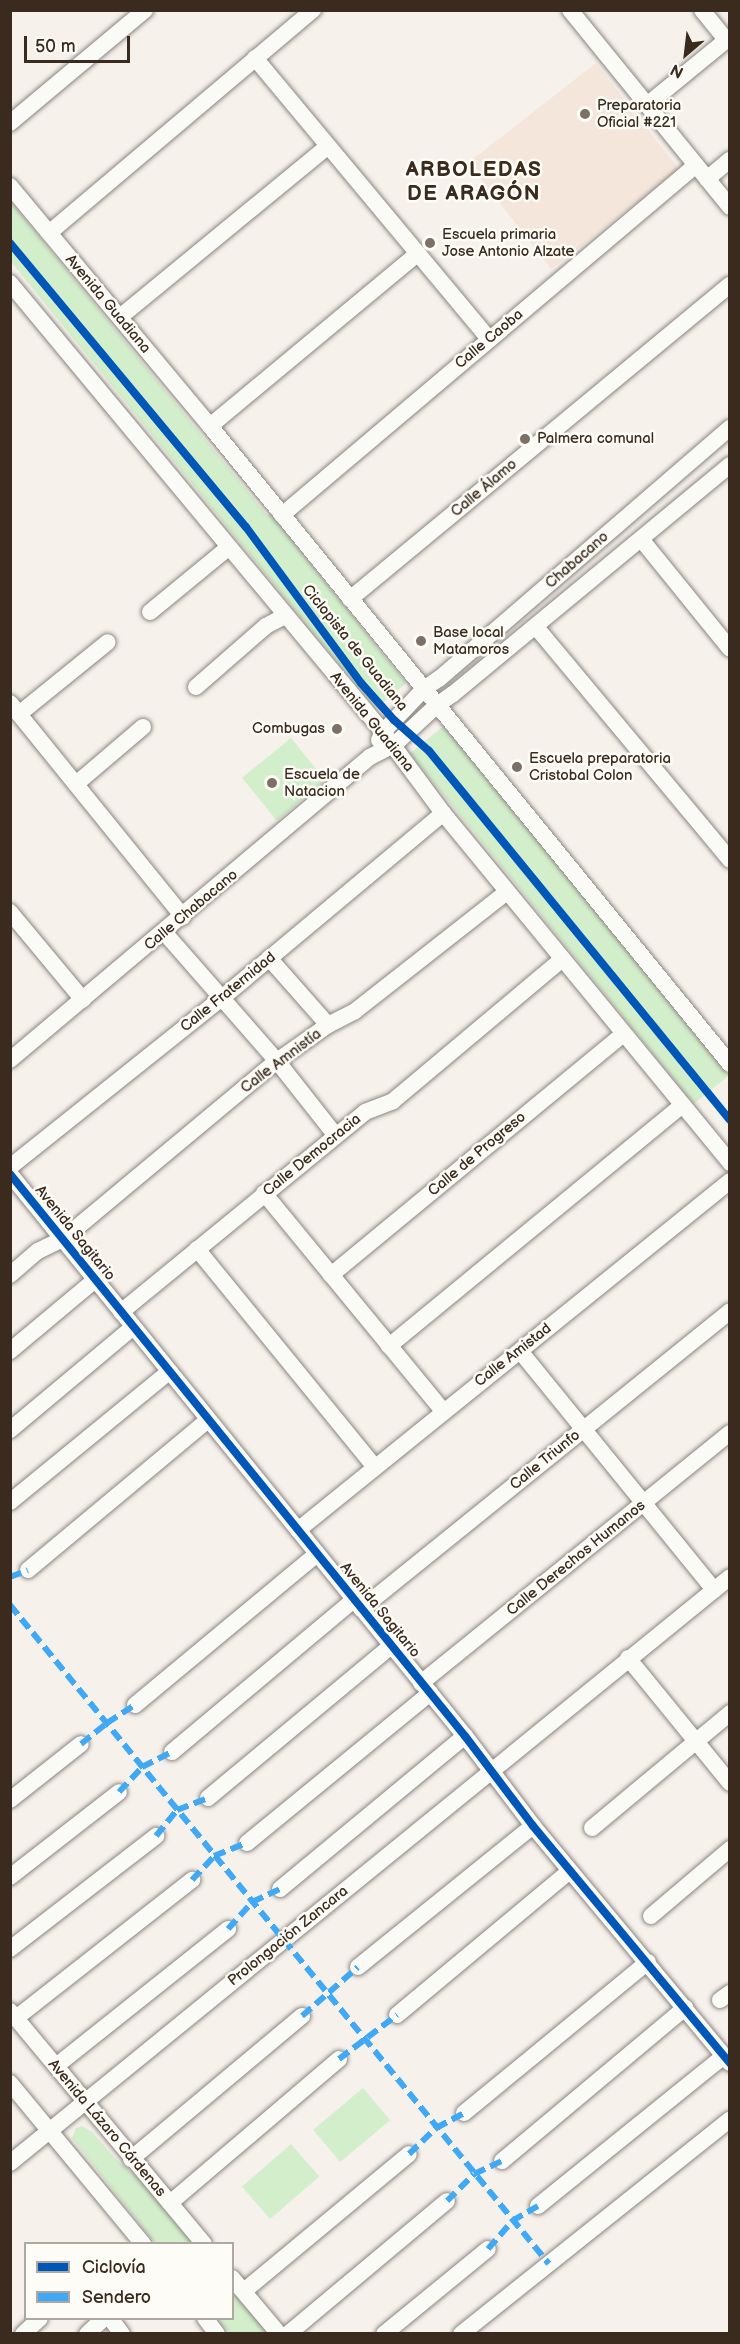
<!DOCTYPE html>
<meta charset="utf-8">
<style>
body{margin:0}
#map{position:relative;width:740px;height:2344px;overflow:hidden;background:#f7f1ec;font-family:"Balsamiq Sans",sans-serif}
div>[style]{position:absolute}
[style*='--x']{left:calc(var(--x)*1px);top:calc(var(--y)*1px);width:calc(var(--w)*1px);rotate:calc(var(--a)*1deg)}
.built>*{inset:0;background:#f5e6db;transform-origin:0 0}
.green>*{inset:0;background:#d2eeca;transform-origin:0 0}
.roads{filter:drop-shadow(0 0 2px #8b8580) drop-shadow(0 0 2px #8b8580)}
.minor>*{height:16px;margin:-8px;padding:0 8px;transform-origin:8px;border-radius:8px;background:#fafaf7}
.quiet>*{height:6px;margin-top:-3px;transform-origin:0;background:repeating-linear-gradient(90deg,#3fa9f5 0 12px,transparent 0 18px)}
.cycleway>*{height:8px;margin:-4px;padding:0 4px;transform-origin:4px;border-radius:4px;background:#0057b8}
.dots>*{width:16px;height:16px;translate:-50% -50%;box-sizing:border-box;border:3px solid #fdfcf7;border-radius:50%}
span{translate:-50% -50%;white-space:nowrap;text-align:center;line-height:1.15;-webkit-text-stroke:5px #fdfcf7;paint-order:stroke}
.poi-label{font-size:15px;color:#3b2a1e}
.left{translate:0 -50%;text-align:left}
.right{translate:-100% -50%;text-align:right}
.street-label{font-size:15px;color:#3b2a1e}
.district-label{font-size:21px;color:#3b2a1e;font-weight:700;letter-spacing:1.5px}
.frame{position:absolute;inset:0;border:12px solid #3b2a1e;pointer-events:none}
.legend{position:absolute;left:24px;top:2242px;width:210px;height:78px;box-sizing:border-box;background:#fdfcf7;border:2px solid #afa8a0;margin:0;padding:8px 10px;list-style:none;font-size:18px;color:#3b2a1e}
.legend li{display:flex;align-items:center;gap:12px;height:30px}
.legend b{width:30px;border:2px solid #afa8a0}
.north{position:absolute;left:656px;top:24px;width:60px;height:60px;-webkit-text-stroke:4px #fdfcf7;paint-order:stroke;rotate:208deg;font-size:16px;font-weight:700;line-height:24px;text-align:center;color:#3b2a1e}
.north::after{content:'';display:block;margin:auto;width:21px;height:27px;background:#3b2a1e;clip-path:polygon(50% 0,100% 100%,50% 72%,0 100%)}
.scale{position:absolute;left:24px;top:36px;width:106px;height:27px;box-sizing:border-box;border:3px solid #3b2a1e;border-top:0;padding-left:8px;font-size:18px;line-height:21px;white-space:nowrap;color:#3b2a1e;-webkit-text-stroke:4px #fdfcf7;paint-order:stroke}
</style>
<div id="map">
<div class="built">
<i style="left:596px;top:63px;width:135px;height:162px;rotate:52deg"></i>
</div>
<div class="green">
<i style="clip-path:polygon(10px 201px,267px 515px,270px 513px,406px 683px,376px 709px,11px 262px)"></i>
<i style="left:445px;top:725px;width:451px;height:45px;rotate:51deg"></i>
<i style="left:291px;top:738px;width:55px;height:63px;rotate:51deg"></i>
<i style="left:363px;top:2088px;width:42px;height:65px;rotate:50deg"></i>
<i style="clip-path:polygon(82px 2126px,92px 2132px,115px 2158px,140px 2180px,194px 2243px,155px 2243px,72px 2138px,76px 2128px)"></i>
<i style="left:291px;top:2144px;width:43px;height:65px;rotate:49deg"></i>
<i style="clip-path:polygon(233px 2289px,270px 2333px,230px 2333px,217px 2319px,232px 2318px)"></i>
</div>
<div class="roads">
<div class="minor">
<i style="--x:570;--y:10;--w:254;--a:50.9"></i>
<i style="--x:702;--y:10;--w:38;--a:51"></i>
<i style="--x:255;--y:58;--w:366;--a:50.2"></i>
<i style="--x:647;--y:105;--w:107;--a:-39.3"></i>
<i style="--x:10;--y:123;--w:176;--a:-39.9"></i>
<i style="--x:707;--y:179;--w:30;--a:-40"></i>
<i style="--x:10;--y:186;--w:312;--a:50.2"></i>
<i style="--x:210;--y:426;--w:823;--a:50.82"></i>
<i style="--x:49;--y:233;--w:346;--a:-40.2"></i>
<i style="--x:10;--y:283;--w:584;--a:50.28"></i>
<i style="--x:383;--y:732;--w:101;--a:53.5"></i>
<i style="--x:443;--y:813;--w:453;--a:50.6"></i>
<i style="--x:120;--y:317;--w:269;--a:-39.4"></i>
<i style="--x:210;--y:426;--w:269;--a:-39.7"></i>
<i style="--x:282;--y:515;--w:542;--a:-40.21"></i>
<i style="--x:641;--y:539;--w:141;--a:51"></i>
<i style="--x:350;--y:599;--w:493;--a:-39.6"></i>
<i style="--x:150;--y:612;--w:102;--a:-39.4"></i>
<i style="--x:536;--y:627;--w:303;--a:50.2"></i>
<i style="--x:196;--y:687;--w:93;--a:-41.1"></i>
<i style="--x:266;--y:626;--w:21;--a:-28"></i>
<i style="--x:10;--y:703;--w:275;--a:51"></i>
<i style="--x:19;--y:714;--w:114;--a:-39"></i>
<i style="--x:379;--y:740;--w:9;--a:-63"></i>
<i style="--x:383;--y:732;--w:59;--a:-46.4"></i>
<i style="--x:424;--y:689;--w:19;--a:-35"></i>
<i style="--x:440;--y:678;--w:383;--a:-40.8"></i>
<i style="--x:76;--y:784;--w:88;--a:-40.4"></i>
<i style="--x:10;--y:912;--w:114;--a:50.3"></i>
<i style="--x:164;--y:932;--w:171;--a:48.8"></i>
<i style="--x:277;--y:1061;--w:95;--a:51.8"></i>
<i style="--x:269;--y:958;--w:89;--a:48.6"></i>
<i style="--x:10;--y:1060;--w:471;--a:-40.1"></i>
<i style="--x:370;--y:757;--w:27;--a:-27"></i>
<i style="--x:394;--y:745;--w:59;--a:-42.9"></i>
<i style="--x:437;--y:705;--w:19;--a:-35"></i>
<i style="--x:453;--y:694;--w:359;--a:-39.6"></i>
<i style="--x:10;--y:1167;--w:271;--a:-38.6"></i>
<i style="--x:222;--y:998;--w:288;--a:-39.9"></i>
<i style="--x:10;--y:1174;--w:723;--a:51.01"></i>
<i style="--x:465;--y:1736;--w:113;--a:52.9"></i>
<i style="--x:533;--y:1826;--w:308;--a:50.3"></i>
<i style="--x:264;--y:1193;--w:282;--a:50.6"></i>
<i style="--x:197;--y:1249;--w:281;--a:50.8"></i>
<i style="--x:10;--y:1275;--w:37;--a:-41"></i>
<i style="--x:38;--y:1251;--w:28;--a:-26"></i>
<i style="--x:63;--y:1239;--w:278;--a:-39.8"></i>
<i style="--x:277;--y:1061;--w:62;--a:-35.2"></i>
<i style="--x:328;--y:1025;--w:30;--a:-27"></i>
<i style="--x:355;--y:1011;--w:193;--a:-38.1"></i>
<i style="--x:331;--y:1275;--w:379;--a:-39.5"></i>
<i style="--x:121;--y:1312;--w:315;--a:-39.3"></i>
<i style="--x:365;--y:1112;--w:30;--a:-21"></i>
<i style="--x:393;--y:1101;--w:221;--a:-40"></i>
<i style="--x:389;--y:1346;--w:379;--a:-39.4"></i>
<i style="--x:10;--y:1351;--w:111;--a:-39.9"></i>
<i style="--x:520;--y:1351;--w:308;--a:50.9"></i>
<i style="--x:10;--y:1430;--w:160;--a:-39.9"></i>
<i style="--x:10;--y:1502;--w:205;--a:-39.3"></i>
<i style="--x:298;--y:1530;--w:555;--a:-38.93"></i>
<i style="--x:28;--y:1570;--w:234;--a:-39.8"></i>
<i style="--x:361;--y:1609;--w:474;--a:-38.9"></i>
<i style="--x:628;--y:1658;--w:161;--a:50.8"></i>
<i style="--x:421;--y:1683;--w:397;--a:-39"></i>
<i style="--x:135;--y:1705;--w:236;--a:-39.7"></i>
<i style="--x:172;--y:1752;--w:237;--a:-39.9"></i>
<i style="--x:208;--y:1798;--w:238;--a:-39.7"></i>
<i style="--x:10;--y:1800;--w:90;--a:-38.3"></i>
<i style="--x:592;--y:1828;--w:180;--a:-39.8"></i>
<i style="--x:247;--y:1843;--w:237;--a:-39.3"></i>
<i style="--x:10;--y:1877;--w:138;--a:-37.9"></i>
<i style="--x:280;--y:1889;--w:240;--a:-39.6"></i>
<i style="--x:651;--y:1916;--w:104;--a:-40.3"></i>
<i style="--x:10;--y:1949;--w:185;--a:-37.7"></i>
<i style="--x:358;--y:1967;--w:225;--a:-38.9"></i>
<i style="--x:720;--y:2000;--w:12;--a:-35"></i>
<i style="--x:10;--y:2011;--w:303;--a:50.2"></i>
<i style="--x:397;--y:2015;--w:225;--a:-39.8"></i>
<i style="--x:16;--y:2018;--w:224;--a:-38.1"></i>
<i style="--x:56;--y:2066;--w:220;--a:-38.5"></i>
<i style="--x:10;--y:2083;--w:209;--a:50.4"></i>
<i style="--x:464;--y:2113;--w:238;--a:-39.4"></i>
<i style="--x:131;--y:2159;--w:223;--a:-39.9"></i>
<i style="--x:502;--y:2161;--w:239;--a:-39.9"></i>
<i style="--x:10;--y:2163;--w:928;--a:-39.14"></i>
<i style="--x:170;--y:2203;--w:222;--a:-40.4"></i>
<i style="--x:538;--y:2206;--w:239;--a:-38.9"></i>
<i style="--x:232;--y:2278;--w:73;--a:50"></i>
<i style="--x:244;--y:2291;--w:214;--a:-39.7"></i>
<i style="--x:110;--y:2318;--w:20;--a:53"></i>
<i style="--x:205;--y:2318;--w:20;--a:53"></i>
<i style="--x:23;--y:2334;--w:23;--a:-43"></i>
<i style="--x:87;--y:2334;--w:23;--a:-43"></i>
<i style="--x:288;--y:2334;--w:207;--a:-39.9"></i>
<i style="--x:384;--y:2334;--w:134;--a:-39.3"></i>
<i style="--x:461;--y:2334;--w:344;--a:-38.6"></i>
</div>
</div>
<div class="quiet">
<i style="--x:10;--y:1577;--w:19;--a:-21"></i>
<i style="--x:10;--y:1605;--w:851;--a:50.72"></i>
<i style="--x:81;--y:1744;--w:33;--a:-39"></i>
<i style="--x:107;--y:1723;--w:33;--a:-33"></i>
<i style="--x:119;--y:1792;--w:34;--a:-47"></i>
<i style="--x:142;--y:1767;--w:34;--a:-27"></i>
<i style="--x:156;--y:1836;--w:33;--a:-51"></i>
<i style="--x:177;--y:1810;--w:33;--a:-21"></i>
<i style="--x:192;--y:1880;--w:33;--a:-47"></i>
<i style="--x:214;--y:1856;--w:35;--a:-22"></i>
<i style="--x:228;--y:1929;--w:36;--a:-48"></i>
<i style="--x:252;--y:1902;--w:31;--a:-25"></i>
<i style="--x:302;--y:2016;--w:74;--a:-41.2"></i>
<i style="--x:339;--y:2059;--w:73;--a:-37.2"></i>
<i style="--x:409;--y:2154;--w:37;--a:-44"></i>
<i style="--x:436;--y:2128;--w:32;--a:-28"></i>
<i style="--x:447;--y:2201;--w:38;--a:-45"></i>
<i style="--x:474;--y:2174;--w:31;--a:-25"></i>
<i style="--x:488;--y:2249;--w:37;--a:-49"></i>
<i style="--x:512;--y:2221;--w:30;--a:-30"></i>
</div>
<div class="cycleway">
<i style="--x:10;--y:243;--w:369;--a:50.3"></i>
<i style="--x:246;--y:527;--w:194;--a:53.6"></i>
<i style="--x:361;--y:683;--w:50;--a:48.3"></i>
<i style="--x:394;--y:720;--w:47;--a:41.5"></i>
<i style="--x:429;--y:751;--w:476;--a:50.8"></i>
<i style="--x:10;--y:1174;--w:723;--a:51.01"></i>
<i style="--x:465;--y:1736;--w:113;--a:52.9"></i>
<i style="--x:533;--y:1826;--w:308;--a:50.3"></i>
</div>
<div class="dots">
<i style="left:585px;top:114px;background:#7d7066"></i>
<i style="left:430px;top:243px;background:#7d7066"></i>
<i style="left:525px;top:439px;background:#7d7066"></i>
<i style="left:421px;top:641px;background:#7d7066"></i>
<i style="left:337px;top:729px;background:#7d7066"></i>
<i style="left:517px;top:767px;background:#7d7066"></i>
<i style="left:272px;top:783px;background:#7d7066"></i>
</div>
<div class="poi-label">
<span class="left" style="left:597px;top:114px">Preparatoria<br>Oficial #221</span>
<span class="left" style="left:442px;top:243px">Escuela primaria<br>Jose Antonio Alzate</span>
<span class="left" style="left:537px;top:439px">Palmera comunal</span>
<span class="left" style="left:433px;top:641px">Base local<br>Matamoros</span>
<span class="right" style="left:325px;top:729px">Combugas</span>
<span class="left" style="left:529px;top:767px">Escuela preparatoria<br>Cristobal Colon</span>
<span class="left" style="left:284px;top:783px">Escuela de<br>Natacion</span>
</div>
<div class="street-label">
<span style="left:108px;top:304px;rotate:50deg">Avenida Guadiana</span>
<span style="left:489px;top:339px;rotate:-40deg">Calle Caoba</span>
<span style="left:484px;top:488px;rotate:-40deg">Calle Álamo</span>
<span style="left:577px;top:560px;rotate:-41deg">Chabacano</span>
<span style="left:355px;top:648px;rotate:51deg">Ciclopista de Guadiana</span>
<span style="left:372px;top:722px;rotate:51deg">Avenida Guadiana</span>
<span style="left:191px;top:910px;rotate:-40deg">Calle Chabacano</span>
<span style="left:228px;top:992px;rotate:-39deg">Calle Fraternidad</span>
<span style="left:281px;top:1061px;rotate:-37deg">Calle Amnistía</span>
<span style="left:477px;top:1154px;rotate:-40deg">Calle de Progreso</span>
<span style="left:312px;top:1155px;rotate:-39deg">Calle Democracia</span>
<span style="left:75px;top:1233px;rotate:51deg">Avenida Sagitario</span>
<span style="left:513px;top:1355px;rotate:-38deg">Calle Amistad</span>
<span style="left:545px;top:1460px;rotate:-39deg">Calle Triunfo</span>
<span style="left:576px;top:1558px;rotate:-39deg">Calle Derechos Humanos</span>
<span style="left:380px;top:1610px;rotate:51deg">Avenida Sagitario</span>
<span style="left:288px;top:1936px;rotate:-39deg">Prolongación Zancara</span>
<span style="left:107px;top:2128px;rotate:50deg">Avenida Lázaro Cárdenas</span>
</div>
<div class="district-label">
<span style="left:474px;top:182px">ARBOLEDAS<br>DE ARAGÓN</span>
</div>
<div class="frame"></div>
<ul class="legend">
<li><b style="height:8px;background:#0057b8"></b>Ciclovía</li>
<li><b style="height:8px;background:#3fa9f5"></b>Sendero</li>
</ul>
<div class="north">N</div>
<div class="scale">50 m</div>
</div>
